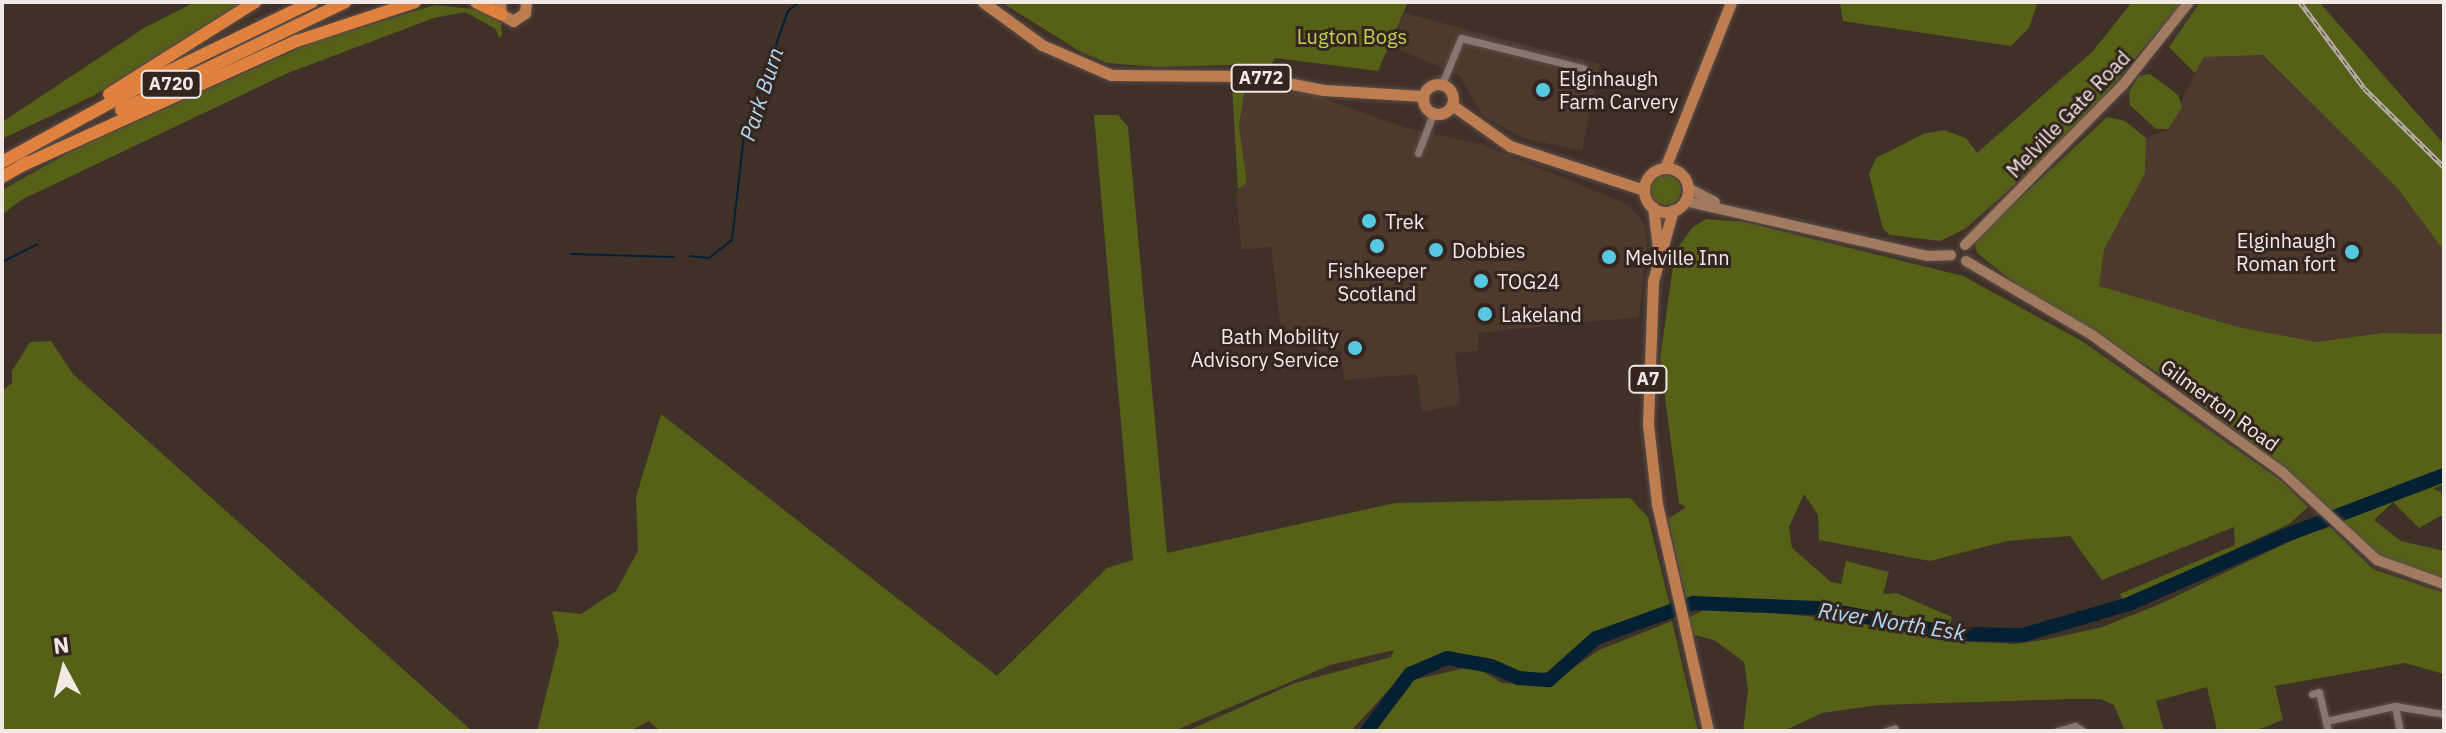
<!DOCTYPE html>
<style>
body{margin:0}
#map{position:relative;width:2446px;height:733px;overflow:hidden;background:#3f3028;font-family:"IBM Plex Sans",sans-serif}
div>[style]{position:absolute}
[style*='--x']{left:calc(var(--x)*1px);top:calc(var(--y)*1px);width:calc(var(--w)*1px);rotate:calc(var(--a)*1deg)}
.built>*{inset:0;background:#4d392e}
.green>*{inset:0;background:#566016}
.round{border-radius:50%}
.stream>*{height:2px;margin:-1px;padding:0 1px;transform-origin:1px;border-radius:1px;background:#042134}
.river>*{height:14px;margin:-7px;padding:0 7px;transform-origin:7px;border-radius:7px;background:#042134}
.roads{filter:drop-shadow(0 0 2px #5b4e48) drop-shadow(0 0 2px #5b4e48)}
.street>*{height:7px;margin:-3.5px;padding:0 3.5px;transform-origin:3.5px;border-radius:3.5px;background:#88776e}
.secondary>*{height:10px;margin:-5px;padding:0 5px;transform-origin:5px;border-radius:5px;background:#a27a60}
.primary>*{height:11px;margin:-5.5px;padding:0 5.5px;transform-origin:5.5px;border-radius:5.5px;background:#bd7d51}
.primary>.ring{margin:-5.5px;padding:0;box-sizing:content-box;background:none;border:11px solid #bd7d51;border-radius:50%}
.highway>*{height:12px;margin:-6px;padding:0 6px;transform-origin:6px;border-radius:6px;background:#e0813e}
.rail>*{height:5px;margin-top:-2.5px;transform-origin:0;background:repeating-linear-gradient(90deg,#34261f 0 6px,#b6aba5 0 12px);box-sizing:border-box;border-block:2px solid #b6aba5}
.dots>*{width:22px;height:22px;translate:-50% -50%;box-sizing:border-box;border:4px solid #34261f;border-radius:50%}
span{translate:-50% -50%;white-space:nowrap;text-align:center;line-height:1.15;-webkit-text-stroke:6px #34261f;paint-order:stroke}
.shield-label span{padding:2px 6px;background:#34261f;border:2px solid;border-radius:6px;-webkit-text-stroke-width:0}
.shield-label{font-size:18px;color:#f3e9e4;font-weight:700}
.park-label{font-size:20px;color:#bfd151}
.poi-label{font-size:20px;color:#f3e9e4}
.left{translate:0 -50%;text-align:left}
.right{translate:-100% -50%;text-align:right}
.street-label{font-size:20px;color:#f3e9e4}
.water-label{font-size:22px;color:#aed8f7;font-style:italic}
.frame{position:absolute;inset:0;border:4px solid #f3e9e4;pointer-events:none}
.north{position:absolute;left:24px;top:629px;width:80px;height:80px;-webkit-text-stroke:6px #34261f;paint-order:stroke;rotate:353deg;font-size:22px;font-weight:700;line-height:32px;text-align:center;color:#f3e9e4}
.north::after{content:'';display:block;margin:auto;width:28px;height:36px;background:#f3e9e4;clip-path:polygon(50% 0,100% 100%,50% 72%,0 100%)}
</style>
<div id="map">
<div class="built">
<i style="clip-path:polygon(1404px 13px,1600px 64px,1582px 151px,1522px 138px,1482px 115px,1460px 76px,1389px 45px)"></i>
<i style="clip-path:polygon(2263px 55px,2398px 189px,2444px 251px,2444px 334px,2382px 333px,2316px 342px,2238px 327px,2098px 286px,2104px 250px,2145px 173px,2146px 138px,2168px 129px,2203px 57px)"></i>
<i style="clip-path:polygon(1256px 84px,1312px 94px,1403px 127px,1484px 145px,1629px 205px,1644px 223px,1647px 242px,1639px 317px,1478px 333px,1478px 351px,1455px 353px,1460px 404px,1422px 412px,1417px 374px,1344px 380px,1341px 350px,1316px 352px,1315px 345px,1283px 347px,1271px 247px,1242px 250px,1241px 245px,1236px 191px,1247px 183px,1239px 126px,1245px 88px)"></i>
</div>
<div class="green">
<i style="clip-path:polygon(195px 2px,243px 2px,93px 96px,2px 139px,2px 122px,144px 28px)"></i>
<i style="clip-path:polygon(1001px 2px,1408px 2px,1378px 71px,1275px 58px,1271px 64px,1157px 67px,1107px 63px,1081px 52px)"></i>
<i style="clip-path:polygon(1840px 2px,2038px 2px,2029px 28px,2011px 46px,1843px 21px)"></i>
<i style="clip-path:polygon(2132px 2px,2182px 2px,2075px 131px,1965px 229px,1940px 241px,1890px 235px,1883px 229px,1869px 174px,1876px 158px,1923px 134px,1944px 130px,1966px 138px,1977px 153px,2093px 51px)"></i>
<i style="clip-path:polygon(2200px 2px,2319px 2px,2444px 144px,2444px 251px,2398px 189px,2263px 55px,2204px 57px,2195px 73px,2169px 47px)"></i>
<i style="clip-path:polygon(435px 5px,481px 10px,501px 23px,502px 35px,499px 38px,496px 29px,465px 12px,434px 18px,288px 73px,21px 200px,2px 215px,2px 190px,79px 147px,313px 42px)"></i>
<i style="clip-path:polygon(2150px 74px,2178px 95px,2182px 107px,2168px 129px,2156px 129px,2130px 105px,2129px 92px,2139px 76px)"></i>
<i style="clip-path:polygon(1232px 86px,1245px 88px,1239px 126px,1247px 183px,1238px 189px)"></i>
<i style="clip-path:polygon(1094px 115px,1118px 115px,1128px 127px,1167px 553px,1395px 503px,1630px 498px,1648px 517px,1670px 606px,1607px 628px,1558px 670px,1531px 675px,1489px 658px,1466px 655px,1446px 655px,1418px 665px,1403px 674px,1351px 731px,1187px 731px,1295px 683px,1391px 657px,1394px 650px,1330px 665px,1174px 731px,660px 731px,649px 721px,630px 731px,537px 731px,559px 642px,552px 611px,581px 614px,616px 591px,638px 551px,636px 497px,661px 414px,997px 676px,1107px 568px,1133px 560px)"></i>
<i style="clip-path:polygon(2107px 117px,2125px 121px,2146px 138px,2145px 173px,2104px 250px,2099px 286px,2238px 327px,2316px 342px,2382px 333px,2444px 334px,2444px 484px,2433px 489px,2441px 492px,2444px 514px,2419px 528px,2393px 502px,2374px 520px,2401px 541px,2444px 551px,2444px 580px,2378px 556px,2268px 455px,2157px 372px,2025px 291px,1977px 253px,1974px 241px)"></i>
<i class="round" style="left:1651px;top:175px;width:30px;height:30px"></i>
<i style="clip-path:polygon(1706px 219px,1745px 222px,1963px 276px,2082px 341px,2283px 482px,2308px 507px,2289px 524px,2123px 601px,2120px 594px,2235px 545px,2234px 527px,2102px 580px,2070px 536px,2007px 541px,1930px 561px,1819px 540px,1818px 515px,1804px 494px,1789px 527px,1792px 548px,1831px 582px,1841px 584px,1846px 561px,1889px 572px,1883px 594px,1896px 593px,1952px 617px,1949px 626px,1821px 604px,1686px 599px,1668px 519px,1686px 507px,1679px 503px,1660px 359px,1675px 252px,1692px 228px)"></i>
<i style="clip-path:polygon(51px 341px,73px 374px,472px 731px,2px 731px,2px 391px,12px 383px,12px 371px,30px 342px)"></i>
<i style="clip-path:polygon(2330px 527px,2373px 569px,2444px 593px,2444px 674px,2405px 663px,2275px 686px,2283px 720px,2255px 731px,2217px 731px,2207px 687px,2156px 701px,2164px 731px,2125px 731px,2114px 705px,2100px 699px,2073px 699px,1878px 705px,1822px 713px,1784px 731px,1743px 731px,1748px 690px,1744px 662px,1714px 640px,1690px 634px,1688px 618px,1704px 610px,1737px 609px,1862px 622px,1957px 641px,2015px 644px,2049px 639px,2102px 627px,2158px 605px,2301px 536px)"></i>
<i style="clip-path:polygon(1672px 621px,1698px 731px,1372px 731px,1394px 697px,1413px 680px,1474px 666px,1502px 683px,1550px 684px,1599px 650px)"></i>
</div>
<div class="stream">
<i style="--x:571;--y:254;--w:103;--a:1.7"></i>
<i style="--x:690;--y:256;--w:19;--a:6"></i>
<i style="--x:709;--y:258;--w:29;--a:-38"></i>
<i style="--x:732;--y:240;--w:107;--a:-83.5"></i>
<i style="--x:744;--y:134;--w:131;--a:-70.3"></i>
<i style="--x:788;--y:11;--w:14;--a:-39"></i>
<i style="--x:2;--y:262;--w:40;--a:-26.6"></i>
</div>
<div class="river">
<i style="--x:1367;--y:731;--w:71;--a:-53"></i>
<i style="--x:1410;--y:674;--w:40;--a:-23.4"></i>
<i style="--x:1447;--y:658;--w:45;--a:10.3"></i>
<i style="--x:1491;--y:666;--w:30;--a:24"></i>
<i style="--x:1518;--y:678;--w:31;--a:4"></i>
<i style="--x:1549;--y:680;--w:63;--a:-41.8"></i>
<i style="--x:1596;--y:638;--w:103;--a:-19.8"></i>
<i style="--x:1693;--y:603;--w:125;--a:2.3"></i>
<i style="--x:1818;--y:608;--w:139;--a:10.7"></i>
<i style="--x:1955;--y:634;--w:68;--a:0.8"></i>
<i style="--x:2023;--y:635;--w:110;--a:-16.3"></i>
<i style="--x:2129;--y:604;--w:169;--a:-23.7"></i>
<i style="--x:2284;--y:536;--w:171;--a:-20.9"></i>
</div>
<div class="roads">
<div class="street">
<i style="--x:1442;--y:84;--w:50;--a:-67.6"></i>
<i style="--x:1461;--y:38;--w:126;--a:13.8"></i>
<i style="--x:1418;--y:153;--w:42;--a:-69"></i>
<i style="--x:2312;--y:694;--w:7;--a:-16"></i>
<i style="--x:2319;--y:692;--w:40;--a:77"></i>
<i style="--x:2395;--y:706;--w:25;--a:79"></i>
<i style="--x:2326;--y:721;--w:71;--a:-12.3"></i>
<i style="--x:2395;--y:706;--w:50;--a:9.3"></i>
<i style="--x:1886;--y:731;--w:9;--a:-18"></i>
<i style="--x:2057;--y:731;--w:19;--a:-16"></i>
<i style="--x:2075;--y:726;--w:9;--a:32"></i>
</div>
<div class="secondary">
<i style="--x:1688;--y:188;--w:30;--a:27"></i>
<i style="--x:1685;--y:201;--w:248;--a:12.8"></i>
<i style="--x:1927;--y:256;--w:24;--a:-2"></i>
<i style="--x:1965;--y:245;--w:225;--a:-45.4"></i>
<i style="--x:2123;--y:85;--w:106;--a:-51.5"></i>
<i style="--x:1966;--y:261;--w:146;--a:30.4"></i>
<i style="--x:2092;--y:335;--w:234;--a:35.8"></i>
<i style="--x:2282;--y:472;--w:129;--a:42.8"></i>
<i style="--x:2377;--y:560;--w:71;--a:19.7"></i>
</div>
<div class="primary">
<i style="--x:500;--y:2;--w:12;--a:85"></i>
<i style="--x:501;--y:14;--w:14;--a:30"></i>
<i style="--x:513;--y:21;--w:14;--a:-34"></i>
<i style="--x:525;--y:13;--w:11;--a:-85"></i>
<i style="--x:983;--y:2;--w:73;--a:36.1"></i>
<i style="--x:1042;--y:45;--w:75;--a:23.5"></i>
<i style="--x:1111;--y:75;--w:140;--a:0.4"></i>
<i style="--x:1251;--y:76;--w:74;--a:10.9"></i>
<i style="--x:1324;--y:90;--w:98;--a:3.5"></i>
<i class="ring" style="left:1423px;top:84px;width:19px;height:19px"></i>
<i style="--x:1452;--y:105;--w:71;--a:35.3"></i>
<i style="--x:1510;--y:146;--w:141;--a:18.2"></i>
<i style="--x:1665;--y:168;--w:179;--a:-68.3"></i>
<i class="ring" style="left:1644px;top:168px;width:33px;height:33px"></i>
<i style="--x:1653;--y:207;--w:39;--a:83"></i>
<i style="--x:1673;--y:210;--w:74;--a:105.7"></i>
<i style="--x:1653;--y:281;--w:143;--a:92"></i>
<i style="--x:1648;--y:424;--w:81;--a:83.6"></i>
<i style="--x:1657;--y:504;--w:233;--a:77.3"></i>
</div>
<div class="highway">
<i style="--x:476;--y:2;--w:28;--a:26"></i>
<i style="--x:109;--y:94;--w:173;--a:-32.2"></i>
<i style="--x:121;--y:110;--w:249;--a:-25.7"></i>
<i style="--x:2;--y:162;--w:181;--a:-28.7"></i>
<i style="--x:161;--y:75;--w:168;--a:-25.8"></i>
<i style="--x:21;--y:166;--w:303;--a:-24.4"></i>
<i style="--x:297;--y:41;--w:124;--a:-18.3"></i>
<i style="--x:2;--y:177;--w:30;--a:-30"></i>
</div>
</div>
<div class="rail">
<i style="--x:2300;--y:2;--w:107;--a:53.3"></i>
<i style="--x:2364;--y:88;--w:112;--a:44.6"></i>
</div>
<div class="dots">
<i style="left:1543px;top:90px;background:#56c9e1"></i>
<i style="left:1369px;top:221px;background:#56c9e1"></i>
<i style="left:1377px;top:246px;background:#56c9e1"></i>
<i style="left:1436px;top:250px;background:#56c9e1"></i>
<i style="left:2352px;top:252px;background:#56c9e1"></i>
<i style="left:1609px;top:257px;background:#56c9e1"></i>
<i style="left:1481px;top:281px;background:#56c9e1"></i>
<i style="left:1485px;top:314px;background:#56c9e1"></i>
<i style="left:1355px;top:348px;background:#56c9e1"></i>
</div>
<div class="shield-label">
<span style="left:1261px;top:78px">A772</span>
<span style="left:171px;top:84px">A720</span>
<span style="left:1648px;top:379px">A7</span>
</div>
<div class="park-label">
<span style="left:1352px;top:36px">Lugton Bogs</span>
</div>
<div class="poi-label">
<span class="left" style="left:1559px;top:90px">Elginhaugh<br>Farm Carvery</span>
<span class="left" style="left:1385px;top:221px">Trek</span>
<span class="right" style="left:2336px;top:252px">Elginhaugh<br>Roman fort</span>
<span class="left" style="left:1452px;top:250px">Dobbies</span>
<span class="left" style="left:1625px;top:257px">Melville Inn</span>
<span style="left:1377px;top:282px">Fishkeeper<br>Scotland</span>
<span class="left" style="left:1497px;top:281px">TOG24</span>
<span class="left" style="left:1501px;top:314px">Lakeland</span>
<span class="right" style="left:1339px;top:348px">Bath Mobility<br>Advisory Service</span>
</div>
<div class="street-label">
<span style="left:2068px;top:114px;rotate:-46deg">Melville Gate Road</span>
<span style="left:2220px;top:405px;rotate:36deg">Gilmerton Road</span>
</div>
<div class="water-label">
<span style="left:761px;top:94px;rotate:-72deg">Park Burn</span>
<span style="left:1892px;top:621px;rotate:9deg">River North Esk</span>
</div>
<div class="frame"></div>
<div class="north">N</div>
</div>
